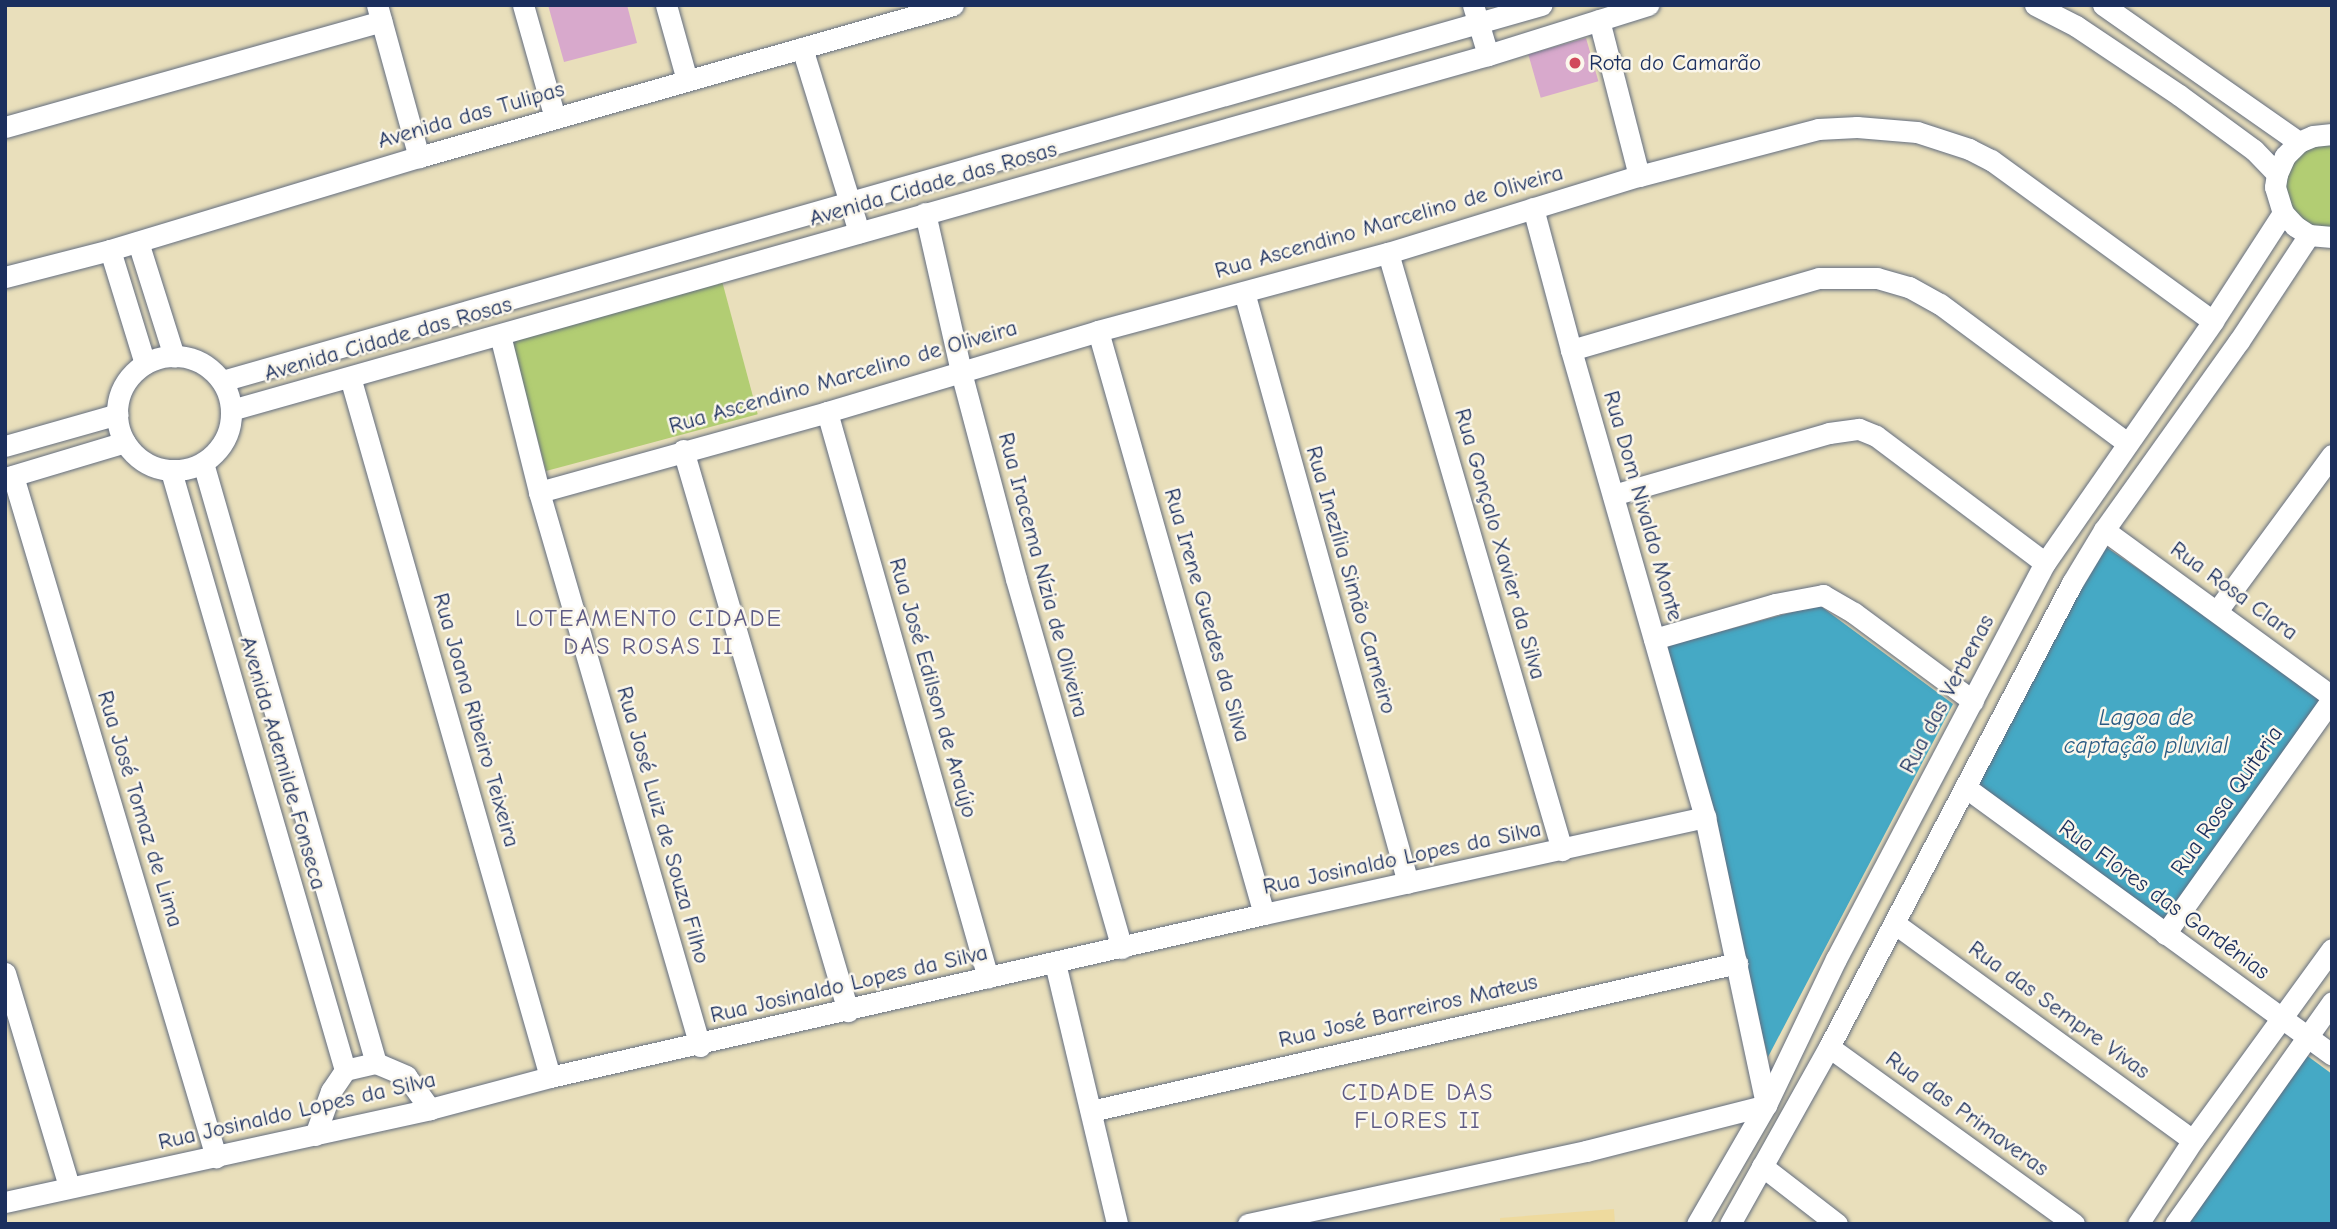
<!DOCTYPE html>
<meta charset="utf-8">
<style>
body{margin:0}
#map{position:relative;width:2337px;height:1229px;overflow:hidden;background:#e9dfbb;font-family:"Comic Neue",sans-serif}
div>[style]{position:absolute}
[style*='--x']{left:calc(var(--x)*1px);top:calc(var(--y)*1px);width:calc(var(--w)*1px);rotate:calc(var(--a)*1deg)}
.green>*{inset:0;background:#b2cd73;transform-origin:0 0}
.sand>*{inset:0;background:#eeda9e}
.water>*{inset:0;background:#45a9c5}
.building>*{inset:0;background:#d8a9cc;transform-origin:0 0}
.roads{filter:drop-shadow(0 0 2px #636d7f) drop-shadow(0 0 2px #636d7f)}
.minor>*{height:21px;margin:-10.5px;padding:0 10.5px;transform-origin:10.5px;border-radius:10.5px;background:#fff}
.minor>.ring{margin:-10.5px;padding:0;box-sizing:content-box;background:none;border:21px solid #fff;border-radius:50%}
.dots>*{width:19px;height:19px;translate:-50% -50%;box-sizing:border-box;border:4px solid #fbf7ec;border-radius:50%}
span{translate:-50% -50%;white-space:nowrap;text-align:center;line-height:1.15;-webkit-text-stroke:5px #fbf7ec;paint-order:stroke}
.poi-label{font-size:23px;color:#1b2f5e}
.left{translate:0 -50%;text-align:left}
.street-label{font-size:23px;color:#1b2f5e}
.neighbourhood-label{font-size:24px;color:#5d5a84;letter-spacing:2px}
.water-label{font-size:24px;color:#2a5a82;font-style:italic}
.frame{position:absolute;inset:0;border:7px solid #1b2f5e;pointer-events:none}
</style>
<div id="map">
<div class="green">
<i style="clip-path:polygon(2332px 140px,2332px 230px,2319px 231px,2291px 217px,2280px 175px,2296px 149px)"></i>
<i style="left:722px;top:281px;width:138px;height:219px;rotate:75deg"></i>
</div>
<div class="sand">
<i style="clip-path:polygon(1614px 1209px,1615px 1224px,1500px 1224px,1500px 1218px)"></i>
</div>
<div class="water">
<i style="clip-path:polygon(2103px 545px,2326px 697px,2164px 920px,1976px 785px)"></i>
<i style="clip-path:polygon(1819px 605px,1953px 704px,1768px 1057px,1667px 646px)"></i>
<i style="clip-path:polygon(2302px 1052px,2332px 1074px,2332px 1224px,2180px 1224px)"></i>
</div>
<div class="building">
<i style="clip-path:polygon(548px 5px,627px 5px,637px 43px,564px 62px)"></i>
<i style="left:1586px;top:38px;width:45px;height:60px;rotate:74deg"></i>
</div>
<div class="roads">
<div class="minor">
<i style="--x:377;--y:5;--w:158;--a:74.6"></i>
<i style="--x:523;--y:5;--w:117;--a:74.2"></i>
<i style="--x:666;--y:5;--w:78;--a:74.4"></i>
<i style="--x:1473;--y:5;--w:52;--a:73.3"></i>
<i style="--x:2035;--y:5;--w:46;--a:27.1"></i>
<i style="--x:2076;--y:26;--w:124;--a:33.8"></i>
<i style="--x:2179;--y:95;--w:93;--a:36.3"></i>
<i style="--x:2254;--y:150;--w:33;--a:46"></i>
<i style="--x:2103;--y:5;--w:239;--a:35"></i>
<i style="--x:1599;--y:20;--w:161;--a:75.6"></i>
<i style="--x:802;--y:48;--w:193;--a:72.8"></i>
<i style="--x:5;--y:127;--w:391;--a:-15.7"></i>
<i style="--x:2332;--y:134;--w:19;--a:174"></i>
<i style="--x:2313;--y:136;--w:15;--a:157"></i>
<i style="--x:2299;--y:142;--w:20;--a:135"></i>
<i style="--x:2285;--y:156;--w:20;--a:114"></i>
<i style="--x:2277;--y:174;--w:13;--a:99"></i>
<i style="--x:2275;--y:187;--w:27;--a:73"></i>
<i style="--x:2283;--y:213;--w:18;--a:47"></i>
<i style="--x:2295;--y:226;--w:17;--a:33"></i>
<i style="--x:2309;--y:235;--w:23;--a:5"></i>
<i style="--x:1533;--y:208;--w:147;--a:75"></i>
<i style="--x:1571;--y:350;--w:486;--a:74"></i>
<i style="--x:1705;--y:817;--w:294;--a:78"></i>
<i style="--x:925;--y:213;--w:163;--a:77.2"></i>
<i style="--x:961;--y:372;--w:214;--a:75.1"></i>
<i style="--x:1016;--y:579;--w:384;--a:74"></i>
<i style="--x:138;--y:242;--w:120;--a:72.5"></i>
<i style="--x:110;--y:250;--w:119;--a:72.9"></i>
<i style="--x:1388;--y:253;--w:622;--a:73.75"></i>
<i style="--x:5;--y:277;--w:108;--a:-14.4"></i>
<i style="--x:110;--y:250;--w:323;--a:-16.8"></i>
<i style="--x:419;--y:157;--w:555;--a:-15.89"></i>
<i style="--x:1244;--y:292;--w:613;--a:74.49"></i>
<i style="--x:1098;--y:331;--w:606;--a:74.11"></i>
<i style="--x:500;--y:335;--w:162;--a:76"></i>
<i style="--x:539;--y:492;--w:577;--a:73.8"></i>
<i style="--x:1571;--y:350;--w:258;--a:-16.2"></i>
<i style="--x:1819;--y:278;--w:58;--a:0"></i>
<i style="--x:1877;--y:278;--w:33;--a:16"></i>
<i style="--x:1909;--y:287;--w:35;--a:29"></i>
<i style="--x:1940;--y:304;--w:233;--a:36.6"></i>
<i class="ring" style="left:117px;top:356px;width:93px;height:93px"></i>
<i style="--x:350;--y:377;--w:728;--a:74.05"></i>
<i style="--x:222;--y:381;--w:1372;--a:-15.91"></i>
<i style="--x:231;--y:410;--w:1306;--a:-15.77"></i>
<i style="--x:1488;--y:55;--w:168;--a:-17.4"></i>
<i style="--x:827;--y:412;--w:588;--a:74.12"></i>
<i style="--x:5;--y:446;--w:117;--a:-15.8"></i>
<i style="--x:683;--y:450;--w:585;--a:73.61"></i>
<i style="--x:203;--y:463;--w:624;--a:73.92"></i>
<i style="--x:171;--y:471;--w:624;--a:73.8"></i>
<i style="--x:13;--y:476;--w:711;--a:73.4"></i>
<i style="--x:5;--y:478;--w:125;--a:-16.7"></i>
<i style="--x:539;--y:492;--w:299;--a:-15.5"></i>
<i style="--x:827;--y:412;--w:283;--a:-16.6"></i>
<i style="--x:1098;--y:331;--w:300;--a:-15.1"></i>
<i style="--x:1388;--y:253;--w:263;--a:-17.1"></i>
<i style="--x:1639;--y:176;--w:185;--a:-14.7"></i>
<i style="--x:1818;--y:129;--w:39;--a:-3"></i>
<i style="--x:1857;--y:127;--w:60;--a:4.8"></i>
<i style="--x:1917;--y:132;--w:55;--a:18.1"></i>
<i style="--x:1969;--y:149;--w:25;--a:27"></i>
<i style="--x:1991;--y:160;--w:274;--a:36"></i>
<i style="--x:1613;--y:495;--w:225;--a:-16"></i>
<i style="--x:1829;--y:433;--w:30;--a:-8"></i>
<i style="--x:1859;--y:429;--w:18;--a:22"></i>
<i style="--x:1876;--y:436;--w:211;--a:36.9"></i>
<i style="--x:2104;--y:530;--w:282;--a:36.1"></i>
<i style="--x:2217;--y:611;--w:194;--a:-53.6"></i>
<i style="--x:1654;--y:639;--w:126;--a:-16.1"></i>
<i style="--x:1775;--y:604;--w:49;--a:-10.6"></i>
<i style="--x:1823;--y:595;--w:36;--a:30"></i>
<i style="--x:1854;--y:613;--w:148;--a:36.5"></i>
<i style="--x:1965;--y:787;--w:454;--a:36.1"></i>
<i style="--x:1894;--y:923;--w:369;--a:36"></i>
<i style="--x:2165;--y:934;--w:288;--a:-54.6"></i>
<i style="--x:1055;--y:963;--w:268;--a:76.6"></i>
<i style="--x:5;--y:973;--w:223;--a:73.3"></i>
<i style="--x:1829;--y:1047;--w:302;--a:35.8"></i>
<i style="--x:1091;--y:1111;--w:663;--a:-12.9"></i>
<i style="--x:315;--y:1135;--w:47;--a:-70"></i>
<i style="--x:331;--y:1091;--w:25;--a:-56"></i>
<i style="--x:345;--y:1070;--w:32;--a:-13"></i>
<i style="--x:376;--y:1063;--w:33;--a:23"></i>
<i style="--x:406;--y:1076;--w:41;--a:54"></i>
<i style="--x:1762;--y:1166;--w:95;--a:37.7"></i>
<i style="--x:5;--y:1202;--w:435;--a:-12.3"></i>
<i style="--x:430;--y:1109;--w:124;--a:-14.9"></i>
<i style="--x:550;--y:1077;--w:732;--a:-12.86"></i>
<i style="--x:1264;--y:914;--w:452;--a:-12.4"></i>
<i style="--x:1248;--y:1224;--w:346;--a:-12.2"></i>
<i style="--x:1586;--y:1151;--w:186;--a:-14.3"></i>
<i style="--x:1697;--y:1224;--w:138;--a:-59.9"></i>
<i style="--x:1766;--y:1105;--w:162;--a:-64.4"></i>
<i style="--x:1836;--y:959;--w:448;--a:-62.2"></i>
<i style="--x:2045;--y:563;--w:295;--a:-55.2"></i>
<i style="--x:2213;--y:321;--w:129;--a:-57.1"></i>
<i style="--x:1730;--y:1224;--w:203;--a:-60.8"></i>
<i style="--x:1829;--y:1047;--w:524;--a:-62.36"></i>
<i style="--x:2072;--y:583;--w:62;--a:-58.9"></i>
<i style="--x:2104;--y:530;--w:232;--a:-54.5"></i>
<i style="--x:2239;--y:341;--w:127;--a:-56.6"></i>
<i style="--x:2138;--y:1224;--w:100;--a:-56.8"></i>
<i style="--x:2193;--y:1140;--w:236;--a:-54"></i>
<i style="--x:2175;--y:1224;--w:272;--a:-54.7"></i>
</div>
</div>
<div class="dots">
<i style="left:1575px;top:63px;background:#d1495b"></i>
</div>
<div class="poi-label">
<span class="left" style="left:1589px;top:63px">Rota do Camarão</span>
</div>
<div class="street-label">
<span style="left:471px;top:115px;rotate:-16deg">Avenida das Tulipas</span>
<span style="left:933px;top:184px;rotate:-16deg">Avenida Cidade das Rosas</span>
<span style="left:1389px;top:222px;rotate:-16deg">Rua Ascendino Marcelino de Oliveira</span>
<span style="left:388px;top:339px;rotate:-16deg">Avenida Cidade das Rosas</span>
<span style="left:843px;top:377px;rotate:-16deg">Rua Ascendino Marcelino de Oliveira</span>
<span style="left:1643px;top:506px;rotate:74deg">Rua Dom Nivaldo Monte</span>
<span style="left:1500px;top:544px;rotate:74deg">Rua Gonçalo Xavier da Silva</span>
<span style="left:1043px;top:575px;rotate:75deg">Rua Iracema Nízia de Oliveira</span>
<span style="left:1351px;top:580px;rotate:74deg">Rua Inezília Simão Carneiro</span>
<span style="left:2234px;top:591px;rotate:36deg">Rua Rosa Clara</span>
<span style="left:1207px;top:615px;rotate:74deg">Rua Irene Guedes da Silva</span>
<span style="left:933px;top:688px;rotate:74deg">Rua José Edilson de Araújo</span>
<span style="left:1947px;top:694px;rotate:-62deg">Rua das Verbenas</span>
<span style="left:476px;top:720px;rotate:74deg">Rua Joana Ribeiro Teixeira</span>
<span style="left:283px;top:763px;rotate:74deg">Avenida Ademilde Fonseca</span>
<span style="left:2227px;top:801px;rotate:-55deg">Rua Rosa Quiteria</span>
<span style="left:140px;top:809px;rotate:73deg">Rua José Tomaz de Lima</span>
<span style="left:663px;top:825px;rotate:74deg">Rua José Luiz de Souza Filho</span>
<span style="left:1402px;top:858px;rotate:-12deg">Rua Josinaldo Lopes da Silva</span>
<span style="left:2164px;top:900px;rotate:36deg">Rua Flores das Gardênias</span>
<span style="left:849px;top:984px;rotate:-13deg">Rua Josinaldo Lopes da Silva</span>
<span style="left:2059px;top:1010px;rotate:36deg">Rua das Sempre Vivas</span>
<span style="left:1408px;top:1011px;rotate:-13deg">Rua José Barreiros Mateus</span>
<span style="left:297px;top:1111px;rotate:-13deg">Rua Josinaldo Lopes da Silva</span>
<span style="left:1967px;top:1114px;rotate:36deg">Rua das Primaveras</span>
</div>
<div class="neighbourhood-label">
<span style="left:649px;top:633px">LOTEAMENTO CIDADE<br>DAS ROSAS II</span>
<span style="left:1418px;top:1107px">CIDADE DAS<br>FLORES II</span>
</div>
<div class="water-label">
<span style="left:2146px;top:732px">Lagoa de<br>captação pluvial</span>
</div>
<div class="frame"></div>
</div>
